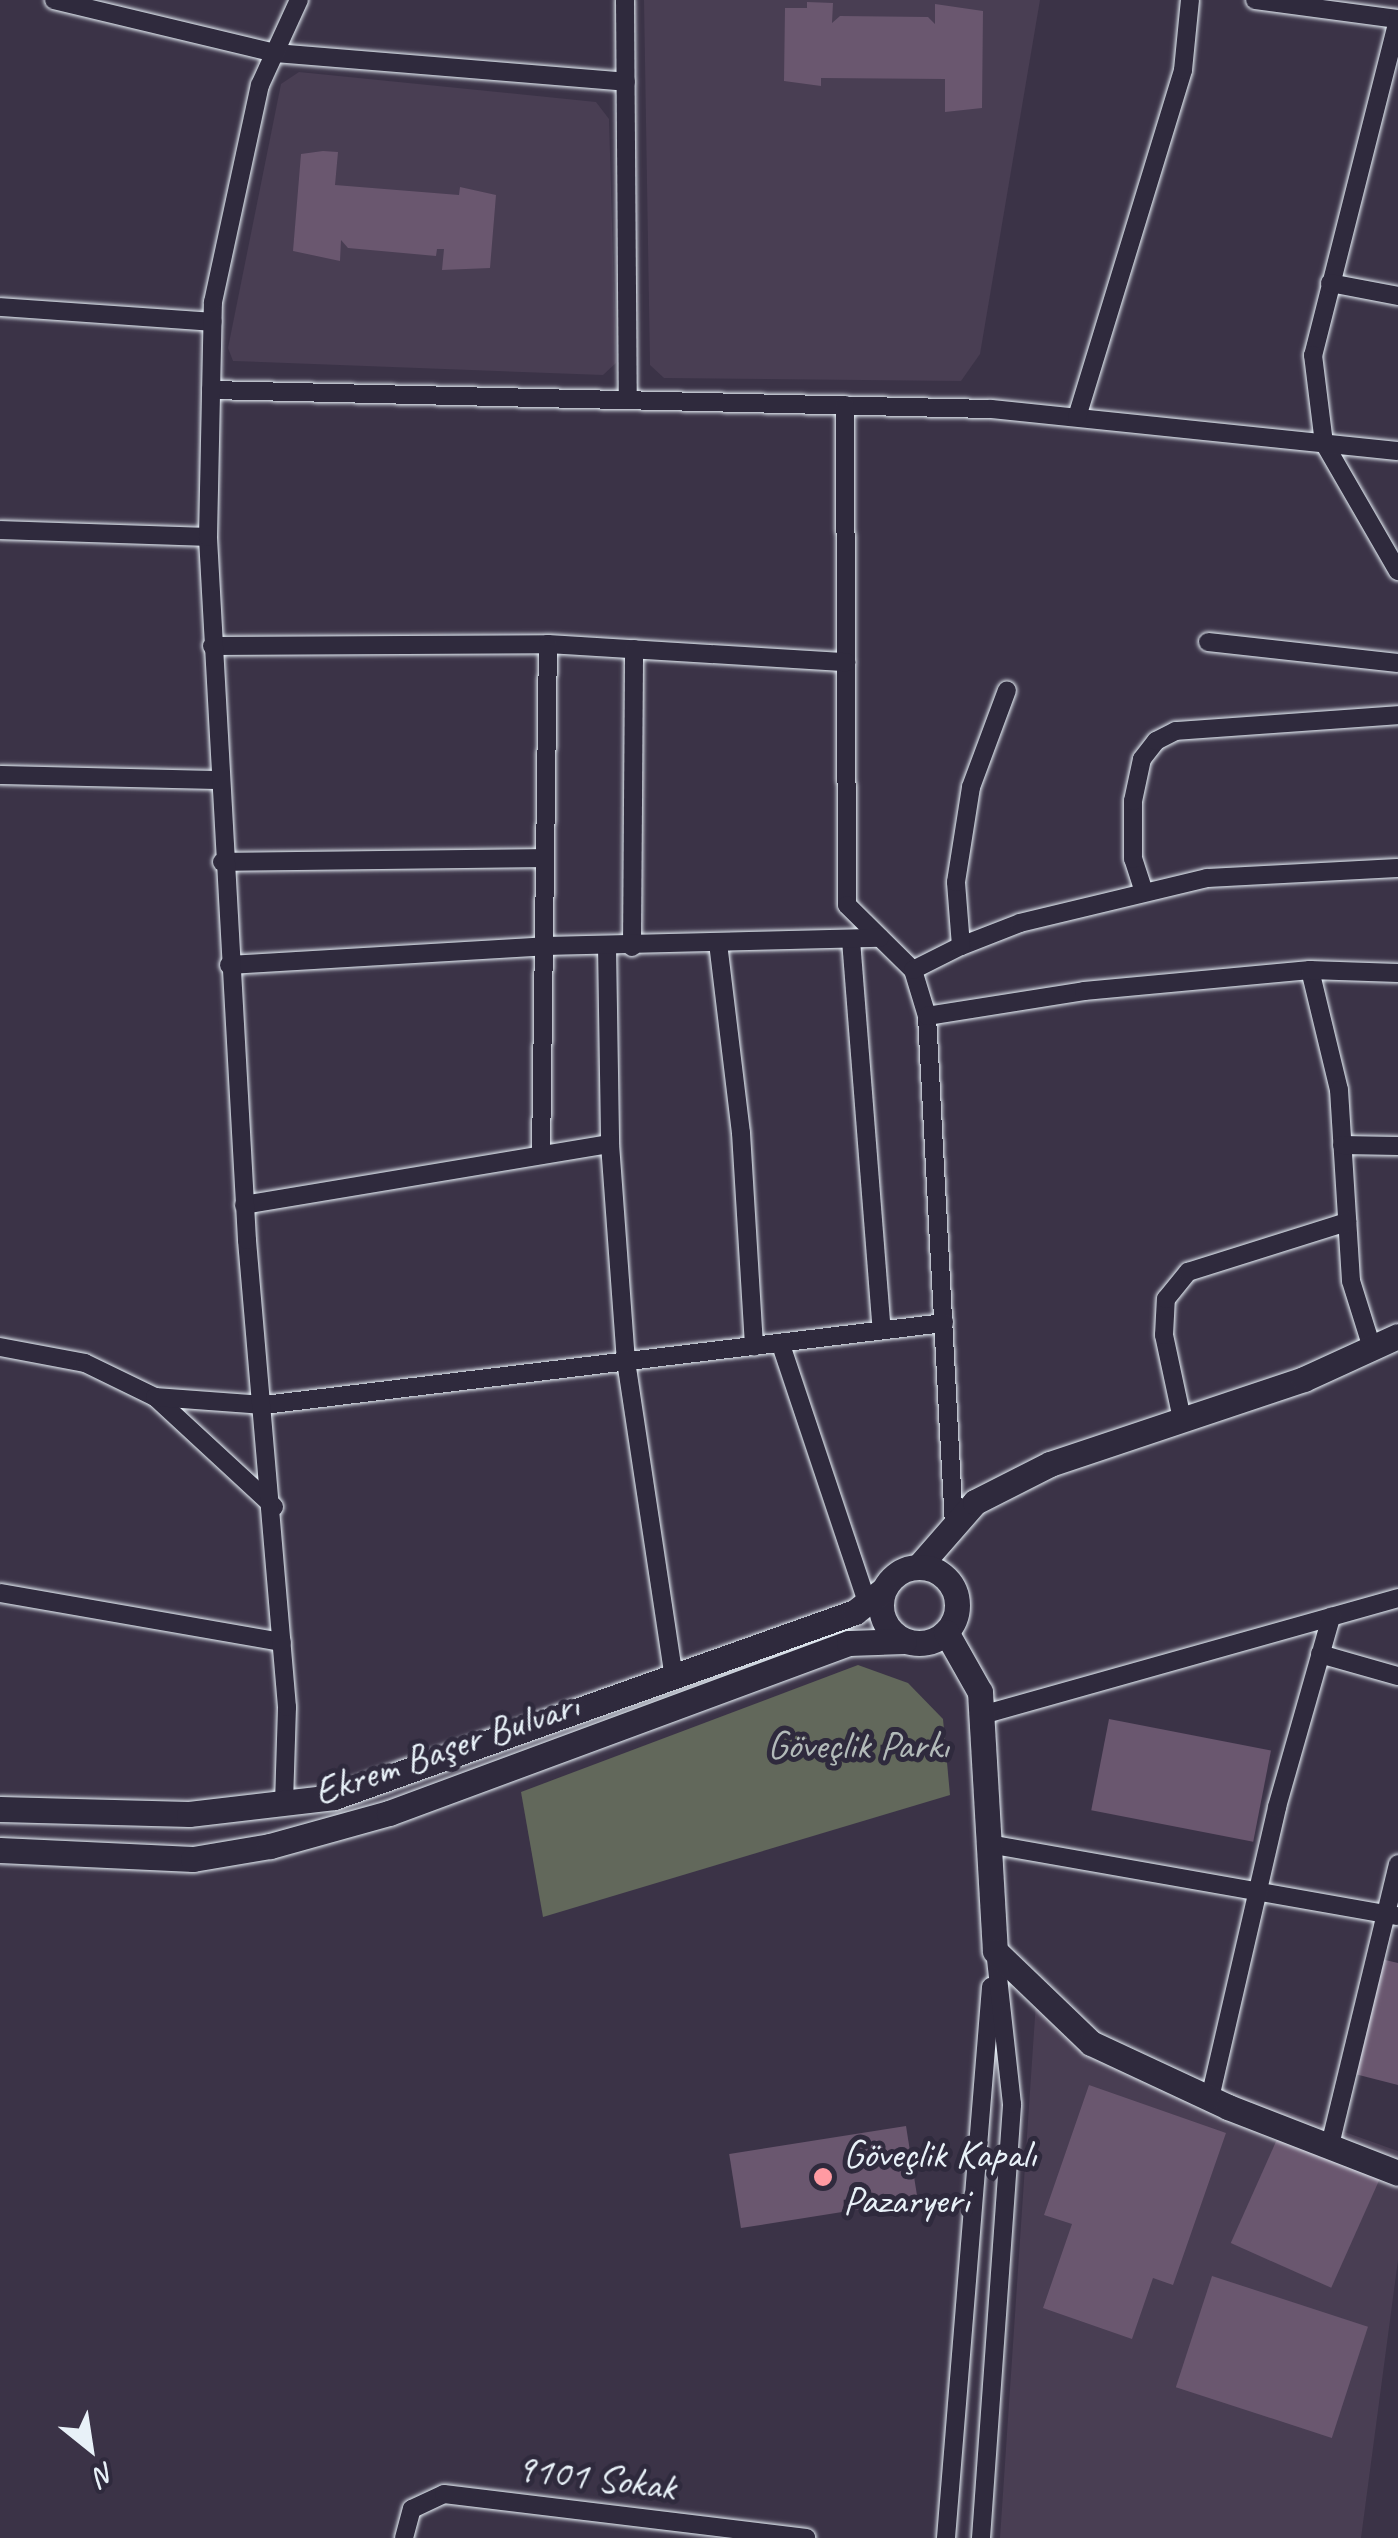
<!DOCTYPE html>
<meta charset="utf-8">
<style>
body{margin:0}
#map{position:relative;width:1398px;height:2538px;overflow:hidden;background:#3b3347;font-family:Caveat,sans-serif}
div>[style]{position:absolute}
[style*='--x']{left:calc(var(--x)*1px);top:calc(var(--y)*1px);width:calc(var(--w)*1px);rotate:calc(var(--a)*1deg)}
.built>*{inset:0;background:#493e53}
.green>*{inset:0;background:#62685b}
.building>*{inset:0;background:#6a576f;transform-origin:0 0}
.roads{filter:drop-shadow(0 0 2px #e8f1f8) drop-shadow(0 0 2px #e8f1f8)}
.street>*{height:18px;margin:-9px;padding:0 9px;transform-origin:9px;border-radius:9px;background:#2f2a3d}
.secondary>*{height:25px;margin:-12.5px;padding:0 12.5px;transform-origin:12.5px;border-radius:12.5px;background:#2f2a3d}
.secondary>.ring{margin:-12.5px;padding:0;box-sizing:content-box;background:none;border:25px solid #2f2a3d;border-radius:50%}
.dots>*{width:28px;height:28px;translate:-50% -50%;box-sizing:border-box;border:5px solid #2f2a3d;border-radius:50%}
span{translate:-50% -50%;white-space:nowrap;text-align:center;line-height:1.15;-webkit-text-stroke:10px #2f2a3d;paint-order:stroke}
.park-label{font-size:40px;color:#b2bab9}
.street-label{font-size:40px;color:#e8f1f8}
.poi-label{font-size:40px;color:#e8f1f8}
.left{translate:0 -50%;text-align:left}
.north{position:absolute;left:40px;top:2398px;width:100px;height:100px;-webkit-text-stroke:8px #2f2a3d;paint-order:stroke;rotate:150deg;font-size:28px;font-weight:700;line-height:40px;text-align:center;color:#e8f1f8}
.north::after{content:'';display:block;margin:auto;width:35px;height:45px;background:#e8f1f8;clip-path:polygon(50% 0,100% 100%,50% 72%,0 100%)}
</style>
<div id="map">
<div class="built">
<i style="clip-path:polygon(644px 0,1040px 0,980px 354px,961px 381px,664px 378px,650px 365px)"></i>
<i style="clip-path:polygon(299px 72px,596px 102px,609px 119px,616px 363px,603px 375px,233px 361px,228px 348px,281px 84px)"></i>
<i style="clip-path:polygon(1037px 1987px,1134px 2057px,1398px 2151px,1398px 2260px,1361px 2538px,1000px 2538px)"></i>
</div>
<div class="green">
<i style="clip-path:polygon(858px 1665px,908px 1683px,943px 1719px,950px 1795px,543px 1917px,521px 1792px)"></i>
</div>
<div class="building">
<i style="clip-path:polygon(807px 2px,833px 3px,832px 23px,840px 16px,928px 17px,935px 24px,935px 4px,983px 11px,982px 108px,945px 112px,945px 79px,821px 78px,821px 86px,784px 81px,785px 8px,807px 8px)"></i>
<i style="clip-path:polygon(323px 151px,338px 152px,335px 185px,459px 195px,460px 187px,496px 195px,490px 268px,442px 270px,444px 249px,437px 249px,436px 256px,348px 248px,341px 240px,340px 261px,293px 251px,301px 154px)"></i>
<i style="left:1109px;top:1719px;width:165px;height:93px;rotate:11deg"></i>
<i style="clip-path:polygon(1381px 1959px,1398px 1963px,1398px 2085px,1351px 2073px)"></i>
<i style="clip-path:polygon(1089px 2085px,1226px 2133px,1173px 2285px,1153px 2278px,1132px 2339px,1043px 2308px,1072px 2224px,1044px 2215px)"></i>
<i style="left:906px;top:2126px;width:75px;height:179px;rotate:81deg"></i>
<i style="left:1282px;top:2128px;width:110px;height:126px;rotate:24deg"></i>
<i style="left:1212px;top:2276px;width:164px;height:117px;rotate:18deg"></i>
</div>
<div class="roads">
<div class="street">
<i style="--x:54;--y:0;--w:227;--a:13.5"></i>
<i style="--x:275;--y:53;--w:352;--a:4.7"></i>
<i style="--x:625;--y:0;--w:400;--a:89.6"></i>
<i style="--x:1255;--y:0;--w:144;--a:7.6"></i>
<i style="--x:1398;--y:20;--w:346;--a:104.2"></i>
<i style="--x:1313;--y:355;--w:89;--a:82.9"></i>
<i style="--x:1324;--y:443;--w:148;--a:60"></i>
<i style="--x:1330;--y:283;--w:69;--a:10.8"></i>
<i style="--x:0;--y:307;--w:213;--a:4"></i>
<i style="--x:211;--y:390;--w:780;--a:1.4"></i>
<i style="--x:991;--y:409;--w:409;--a:5.9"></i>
<i style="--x:845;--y:405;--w:500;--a:89.77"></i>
<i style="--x:847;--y:905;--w:93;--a:44.6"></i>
<i style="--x:913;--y:970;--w:48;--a:73.1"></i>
<i style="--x:927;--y:1016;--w:511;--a:86.97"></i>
<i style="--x:1077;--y:417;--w:363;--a:-73"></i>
<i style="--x:1183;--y:70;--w:70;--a:-84.3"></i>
<i style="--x:0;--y:530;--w:208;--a:1.9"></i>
<i style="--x:1208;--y:642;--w:191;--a:6.3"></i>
<i style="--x:212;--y:646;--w:336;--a:-0.3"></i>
<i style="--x:548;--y:644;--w:299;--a:3.5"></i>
<i style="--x:0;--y:775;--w:217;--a:1.3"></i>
<i style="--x:222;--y:862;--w:319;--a:-0.7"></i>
<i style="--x:1144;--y:892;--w:35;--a:-108"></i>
<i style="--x:1133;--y:859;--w:58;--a:-90"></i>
<i style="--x:1133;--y:801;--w:43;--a:-77.9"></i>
<i style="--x:1142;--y:759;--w:23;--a:-52"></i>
<i style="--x:1156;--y:741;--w:22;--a:-27"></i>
<i style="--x:1176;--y:731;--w:223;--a:-4.1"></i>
<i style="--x:851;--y:940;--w:391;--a:85.5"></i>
<i style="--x:718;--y:943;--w:191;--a:83.1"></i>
<i style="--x:741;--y:1133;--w:214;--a:86.5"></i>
<i style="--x:607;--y:946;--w:198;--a:89.1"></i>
<i style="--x:610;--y:1144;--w:218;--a:85.8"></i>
<i style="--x:626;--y:1361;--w:315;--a:81.4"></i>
<i style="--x:961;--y:946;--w:63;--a:-21.3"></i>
<i style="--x:1020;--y:923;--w:192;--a:-13.5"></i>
<i style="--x:1207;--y:878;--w:191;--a:-3"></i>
<i style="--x:632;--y:947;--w:298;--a:-89.6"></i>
<i style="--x:229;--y:965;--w:317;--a:-3.4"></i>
<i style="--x:545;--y:946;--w:335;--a:-1.4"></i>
<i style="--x:913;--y:970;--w:54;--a:-26.6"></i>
<i style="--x:961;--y:946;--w:64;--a:-94.5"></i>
<i style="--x:956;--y:882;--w:96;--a:-81"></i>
<i style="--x:971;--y:787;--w:103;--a:-69.6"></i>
<i style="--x:1310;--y:970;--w:123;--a:76.4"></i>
<i style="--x:1339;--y:1090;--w:191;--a:86.4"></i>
<i style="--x:1351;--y:1281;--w:70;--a:72.6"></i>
<i style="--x:927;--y:1016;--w:159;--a:-9"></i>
<i style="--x:1084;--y:991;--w:227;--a:-5.3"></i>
<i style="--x:1310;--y:970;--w:88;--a:2"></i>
<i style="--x:1342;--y:1145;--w:56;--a:1"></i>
<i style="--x:541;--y:1155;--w:511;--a:-89.22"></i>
<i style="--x:244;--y:1205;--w:371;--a:-9.5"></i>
<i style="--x:781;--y:1345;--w:271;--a:71.5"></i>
<i style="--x:0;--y:1347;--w:86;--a:10.7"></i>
<i style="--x:85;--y:1363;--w:78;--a:25.9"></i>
<i style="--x:155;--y:1397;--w:162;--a:42.7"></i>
<i style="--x:155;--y:1397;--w:109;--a:4.2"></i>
<i style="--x:264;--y:1405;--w:685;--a:-6.88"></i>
<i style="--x:1182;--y:1419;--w:86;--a:-102.1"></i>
<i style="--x:1164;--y:1335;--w:36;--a:-87"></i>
<i style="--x:1166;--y:1299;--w:35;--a:-51"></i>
<i style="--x:1188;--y:1272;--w:167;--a:-17.5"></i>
<i style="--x:0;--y:1593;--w:286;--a:9.9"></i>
<i style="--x:1320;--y:1654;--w:81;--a:15.8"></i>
<i style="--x:982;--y:1715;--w:432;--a:-15.7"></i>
<i style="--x:284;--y:1803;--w:96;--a:-88.2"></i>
<i style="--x:287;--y:1707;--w:469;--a:-94.9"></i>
<i style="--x:247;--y:1240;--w:704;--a:-93.18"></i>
<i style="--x:208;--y:537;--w:235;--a:-88.8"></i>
<i style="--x:213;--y:302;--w:222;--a:-77.8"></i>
<i style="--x:260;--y:85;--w:94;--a:-65.4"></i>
<i style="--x:994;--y:1845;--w:410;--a:10"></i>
<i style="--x:1210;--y:2098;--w:299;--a:-77"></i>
<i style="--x:1277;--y:1807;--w:198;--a:-74.1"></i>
<i style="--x:1330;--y:2145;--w:289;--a:-76.4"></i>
<i style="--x:404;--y:2538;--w:30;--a:-75"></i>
<i style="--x:412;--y:2509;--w:35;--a:-25"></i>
<i style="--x:444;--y:2494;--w:365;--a:6.9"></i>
<i style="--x:946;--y:2538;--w:553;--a:-85.33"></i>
<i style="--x:981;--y:2538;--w:435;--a:-85.9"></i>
<i style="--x:1012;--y:2104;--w:154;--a:-96.3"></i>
</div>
<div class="secondary">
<i style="--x:919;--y:1566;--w:85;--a:-48.8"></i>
<i style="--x:975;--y:1502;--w:84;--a:-26.9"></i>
<i style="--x:1050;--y:1464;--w:268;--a:-18.5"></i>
<i style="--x:1304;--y:1379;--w:103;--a:-24.6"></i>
<i class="ring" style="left:881px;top:1567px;width:51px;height:51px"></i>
<i style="--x:946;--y:1632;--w:69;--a:60.5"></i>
<i style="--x:980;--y:1692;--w:259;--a:86.7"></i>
<i style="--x:995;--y:1951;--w:133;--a:43.8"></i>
<i style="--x:1091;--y:2043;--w:151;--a:25"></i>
<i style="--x:1228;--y:2107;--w:182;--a:21.2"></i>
<i style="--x:0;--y:1809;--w:189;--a:1.5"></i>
<i style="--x:189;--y:1814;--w:146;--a:-6.7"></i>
<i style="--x:334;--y:1797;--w:553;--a:-19.55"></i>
<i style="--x:855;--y:1612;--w:36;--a:-38"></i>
<i style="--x:0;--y:1850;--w:193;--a:2.7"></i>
<i style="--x:193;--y:1859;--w:78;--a:-9.6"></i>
<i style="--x:270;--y:1846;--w:123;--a:-15.5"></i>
<i style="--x:389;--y:1813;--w:490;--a:-20.3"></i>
<i style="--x:849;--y:1643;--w:55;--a:-2.1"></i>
</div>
</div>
<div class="dots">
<i style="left:823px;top:2177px;background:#ff9aa2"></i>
</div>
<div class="park-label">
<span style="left:858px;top:1745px">Göveçlik Parkı</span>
</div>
<div class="street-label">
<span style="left:446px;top:1748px;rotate:-19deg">Ekrem Başer Bulvarı</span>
<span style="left:596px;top:2477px;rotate:7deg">9101 Sokak</span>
</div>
<div class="poi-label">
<span class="left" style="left:843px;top:2177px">Göveçlik Kapalı<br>Pazaryeri</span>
</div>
<div class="north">N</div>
</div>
